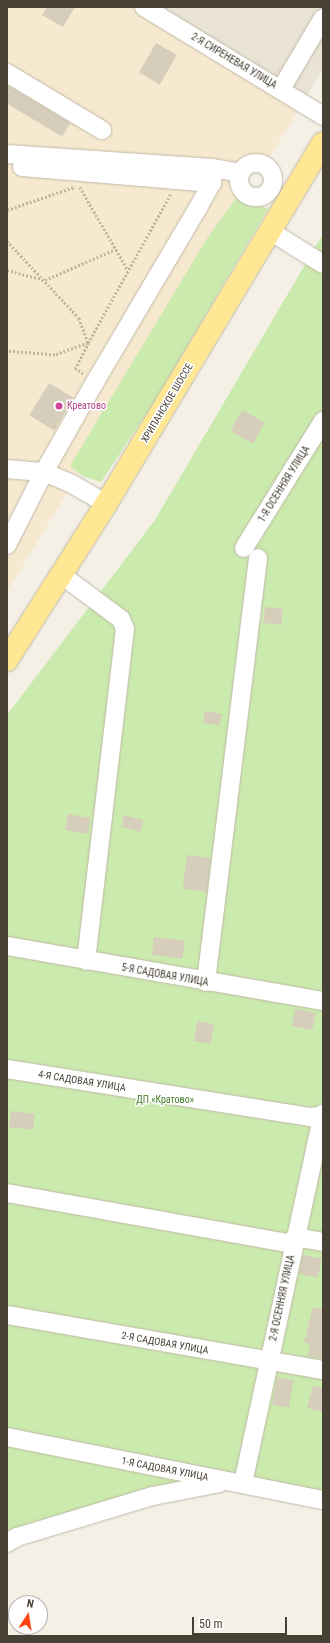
<!DOCTYPE html>
<meta charset="utf-8">
<style>
body{margin:0}
#map{position:relative;width:330px;height:1643px;overflow:hidden;background:#f4f0e6;font-family:"Roboto Condensed",sans-serif}
div>[style]{position:absolute}
[style*='--x']{left:calc(var(--x)*1px);top:calc(var(--y)*1px);width:calc(var(--w)*1px);rotate:calc(var(--a)*1deg)}
.residential>*{inset:0;background:#e8e3d4}
.commercial>*{inset:0;background:#f7e9d0}
.green>*{inset:0;background:#cbeaad}
.building>*{inset:0;background:#d6cdbb;transform-origin:0 0}
.path>*{height:2.5px;margin-top:-1.25px;transform-origin:0;background:repeating-linear-gradient(90deg,#c2b699 0 2px,transparent 0 4px)}
.roads{filter:drop-shadow(0 0 1px #c0b9a8) drop-shadow(0 0 1px #c0b9a8)}
.minor>*{height:18px;margin:-9px;padding:0 9px;transform-origin:9px;border-radius:9px;background:#fff}
.minor>.ring{margin:-9px;padding:0;box-sizing:content-box;background:none;border:18px solid #fff;border-radius:50%}
.major>*{height:22px;margin:-11px;padding:0 11px;transform-origin:11px;border-radius:11px;background:#ffe794}
.dots>*{width:11px;height:11px;translate:-50% -50%;box-sizing:border-box;border:2px solid #fff;border-radius:50%}
span{translate:-50% -50%;white-space:nowrap;text-align:center;line-height:1.15;-webkit-text-stroke:3px #fff;paint-order:stroke}
.street-label{font-size:10px;color:#474135}
.hotel-label{font-size:10px;color:#b23c85}
.left{translate:0 -50%;text-align:left}
.park-label{font-size:10px;color:#417b26}
.frame{position:absolute;inset:0;border:8px solid #474135;pointer-events:none}
.north{position:absolute;left:8px;top:1595px;width:40px;height:40px;box-sizing:border-box;background:#fff;border:1px solid #b5b3ae;border-radius:50%;rotate:12deg;font-size:11px;font-weight:700;line-height:16px;text-align:center;color:#474135}
.north::after{content:'';display:block;margin:auto;width:14px;height:18px;background:#ff4412;clip-path:polygon(50% 0,100% 100%,50% 72%,0 100%)}
.scale{position:absolute;left:192px;top:1617px;width:95px;height:18px;box-sizing:border-box;border:2px solid #474135;border-top:0;padding-left:5px;font-size:12px;line-height:14px;white-space:nowrap;color:#474135;-webkit-text-stroke:3px #fff;paint-order:stroke}
</style>
<div id="map">
<div class="residential">
<i style="clip-path:polygon(150px 7px,323px 7px,323px 69px,302px 104px)"></i>
</div>
<div class="commercial">
<i style="clip-path:polygon(7px 7px,136px 7px,301px 106px,268px 160px,247px 160px,235px 170px,232px 184px,236px 194px,245px 198px,7px 592px)"></i>
</div>
<div class="green">
<i style="clip-path:polygon(236px 198px,245px 198px,268px 209px,154px 402px,101px 482px,82px 476px,70px 466px,206px 240px)"></i>
<i style="clip-path:polygon(323px 234px,323px 1501px,224px 1486px,7px 1536px,7px 715px,155px 520px)"></i>
</div>
<div class="building">
<i style="clip-path:polygon(47px 7px,75px 7px,63px 27px,42px 15px)"></i>
<i style="left:156px;top:43px;width:24px;height:34px;rotate:30deg"></i>
<i style="left:7px;top:85px;width:74px;height:16px;rotate:31deg"></i>
<i style="left:49px;top:383px;width:29px;height:38px;rotate:31deg"></i>
<i style="left:242px;top:410px;width:26px;height:24px;rotate:29deg"></i>
<i style="left:265px;top:607px;width:18px;height:16px;rotate:6deg"></i>
<i style="left:205px;top:711px;width:17px;height:12px;rotate:10deg"></i>
<i style="left:68px;top:814px;width:23px;height:16px;rotate:10deg"></i>
<i style="left:124px;top:815px;width:20px;height:12px;rotate:15deg"></i>
<i style="left:187px;top:855px;width:24px;height:34px;rotate:7deg"></i>
<i style="left:154px;top:937px;width:31px;height:18px;rotate:7deg"></i>
<i style="left:295px;top:1009px;width:21px;height:17px;rotate:11deg"></i>
<i style="left:198px;top:1021px;width:17px;height:20px;rotate:13deg"></i>
<i style="left:11px;top:1111px;width:24px;height:16px;rotate:7deg"></i>
<i style="left:303px;top:1255px;width:19px;height:19px;rotate:12deg"></i>
<i style="clip-path:polygon(313px 1307px,323px 1310px,323px 1359px,308px 1356px,310px 1344px,304px 1342px)"></i>
<i style="left:277px;top:1377px;width:17px;height:28px;rotate:10deg"></i>
<i style="clip-path:polygon(313px 1386px,323px 1388px,323px 1412px,307px 1408px)"></i>
</div>
<div class="path">
<i style="--x:80;--y:187;--w:96;--a:60"></i>
<i style="--x:7;--y:210;--w:71;--a:-18.9"></i>
<i style="--x:7;--y:241;--w:105;--a:46.9"></i>
<i style="--x:79;--y:318;--w:27;--a:70"></i>
<i style="--x:88;--y:343;--w:35;--a:160"></i>
<i style="--x:55;--y:355;--w:48;--a:-175.2"></i>
<i style="--x:7;--y:270;--w:39;--a:15"></i>
<i style="--x:45;--y:280;--w:77;--a:-23.6"></i>
<i style="--x:83;--y:374;--w:9;--a:-148"></i>
<i style="--x:75;--y:369;--w:29;--a:-63"></i>
<i style="--x:88;--y:343;--w:171;--a:-61"></i>
</div>
<div class="roads">
<div class="minor">
<i style="--x:144;--y:7;--w:210;--a:31.3"></i>
<i style="--x:7;--y:73;--w:111;--a:31"></i>
<i style="--x:281;--y:89;--w:82;--a:-59.4"></i>
<i style="--x:7;--y:154;--w:206;--a:3.9"></i>
<i style="--x:213;--y:168;--w:28;--a:10"></i>
<i class="ring" style="left:239px;top:163px;width:16px;height:16px"></i>
<i style="--x:22;--y:167;--w:191;--a:4.8"></i>
<i style="--x:270;--y:231;--w:62;--a:31.9"></i>
<i style="--x:7;--y:469;--w:37;--a:5"></i>
<i style="--x:44;--y:472;--w:30;--a:23"></i>
<i style="--x:72;--y:484;--w:39;--a:30"></i>
<i style="--x:7;--y:545;--w:82;--a:-63.1"></i>
<i style="--x:44;--y:472;--w:103;--a:-60.5"></i>
<i style="--x:95;--y:382;--w:204;--a:-59.4"></i>
<i style="--x:199;--y:206;--w:26;--a:-61"></i>
<i style="--x:212;--y:183;--w:15;--a:-86"></i>
<i style="--x:244;--y:548;--w:150;--a:-58.1"></i>
<i style="--x:63;--y:576;--w:72;--a:36.6"></i>
<i style="--x:121;--y:619;--w:11;--a:68"></i>
<i style="--x:125;--y:629;--w:334;--a:96.7"></i>
<i style="--x:7;--y:946;--w:321;--a:9.9"></i>
<i style="--x:206;--y:982;--w:427;--a:-83"></i>
<i style="--x:7;--y:1069;--w:306;--a:9"></i>
<i style="--x:309;--y:1117;--w:14;--a:-4"></i>
<i style="--x:7;--y:1193;--w:291;--a:10.1"></i>
<i style="--x:295;--y:1237;--w:28;--a:10"></i>
<i style="--x:7;--y:1315;--w:321;--a:9.9"></i>
<i style="--x:7;--y:1437;--w:322;--a:11.3"></i>
<i style="--x:243;--y:1483;--w:378;--a:-77.8"></i>
<i style="--x:7;--y:1543;--w:12;--a:-31"></i>
<i style="--x:17;--y:1537;--w:142;--a:-16.8"></i>
<i style="--x:153;--y:1496;--w:67;--a:-11.1"></i>
</div>
<div class="major">
<i style="--x:7;--y:660;--w:185;--a:-57.6"></i>
<i style="--x:106;--y:504;--w:421;--a:-59"></i>
</div>
</div>
<div class="dots">
<i style="left:59px;top:406px;background:#d1479c"></i>
</div>
<div class="street-label">
<span style="left:234px;top:61px;rotate:31deg">2-Я СИРЕНЕВАЯ УЛИЦА</span>
<span style="left:167px;top:403px;rotate:-59deg">ХРИПАНСКОЕ ШОССЕ</span>
<span style="left:284px;top:484px;rotate:-58deg">1-Я ОСЕННЯЯ УЛИЦА</span>
<span style="left:165px;top:975px;rotate:10deg">5-Я САДОВАЯ УЛИЦА</span>
<span style="left:82px;top:1081px;rotate:9deg">4-Я САДОВАЯ УЛИЦА</span>
<span style="left:282px;top:1298px;rotate:-78deg">2-Я ОСЕННЯЯ УЛИЦА</span>
<span style="left:165px;top:1343px;rotate:10deg">2-Я САДОВАЯ УЛИЦА</span>
<span style="left:165px;top:1469px;rotate:11deg">1-Я САДОВАЯ УЛИЦА</span>
</div>
<div class="hotel-label">
<span class="left" style="left:67px;top:406px">Креатово</span>
</div>
<div class="park-label">
<span style="left:165px;top:1100px">ДП «Кратово»</span>
</div>
<div class="frame"></div>
<div class="north">N</div>
<div class="scale">50 m</div>
</div>
